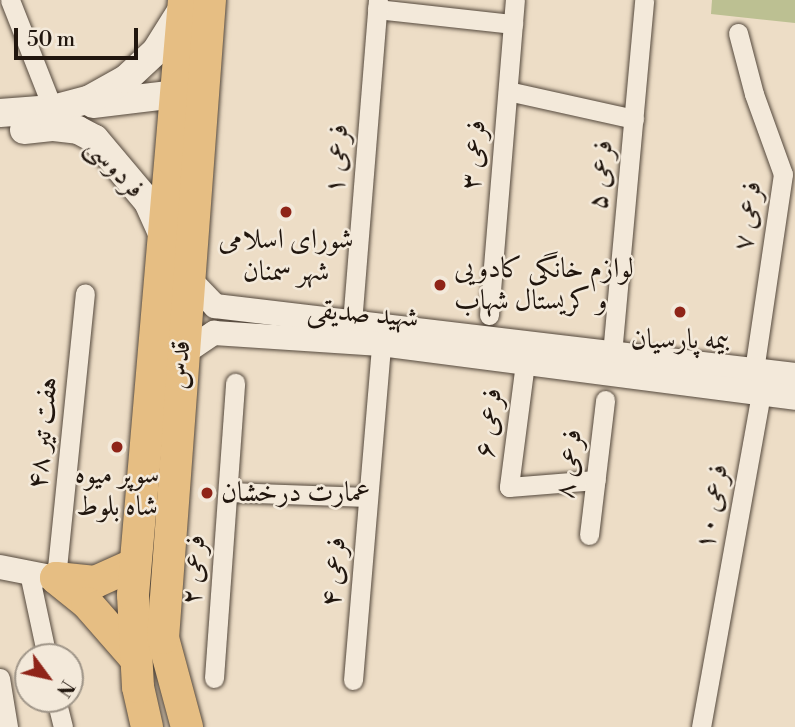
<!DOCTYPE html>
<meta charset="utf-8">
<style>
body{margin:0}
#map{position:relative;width:795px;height:727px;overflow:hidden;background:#edddc6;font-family:"Libre Bodoni",Amiri,serif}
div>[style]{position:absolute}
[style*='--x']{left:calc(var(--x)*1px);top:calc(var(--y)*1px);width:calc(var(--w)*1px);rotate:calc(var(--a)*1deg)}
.green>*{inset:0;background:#bcc092}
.roads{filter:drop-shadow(0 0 2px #54483c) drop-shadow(0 0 2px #54483c)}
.minor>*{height:19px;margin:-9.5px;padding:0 9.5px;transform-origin:9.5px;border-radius:9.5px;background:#f3e9da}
.tertiary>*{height:24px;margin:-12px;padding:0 12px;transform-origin:12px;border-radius:12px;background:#f3e9da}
.secondary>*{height:28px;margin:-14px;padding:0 14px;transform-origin:14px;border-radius:14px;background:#f3e9da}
.primary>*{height:32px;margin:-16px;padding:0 16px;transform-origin:16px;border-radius:16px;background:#e6be83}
.dots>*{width:19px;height:19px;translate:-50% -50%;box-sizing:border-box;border:4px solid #f3e9da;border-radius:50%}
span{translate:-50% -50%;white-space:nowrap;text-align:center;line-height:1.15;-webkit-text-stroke:5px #f3e9da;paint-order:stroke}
.street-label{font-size:28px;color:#21160e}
.poi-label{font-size:28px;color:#21160e}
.left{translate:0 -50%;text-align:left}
.north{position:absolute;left:14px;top:643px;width:70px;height:70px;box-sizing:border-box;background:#f3e9da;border:2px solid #9f9588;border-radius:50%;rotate:123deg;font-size:19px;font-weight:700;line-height:28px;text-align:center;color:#21160e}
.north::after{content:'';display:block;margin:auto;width:24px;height:32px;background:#8f2418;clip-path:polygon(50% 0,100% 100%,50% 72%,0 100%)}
.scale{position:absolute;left:14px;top:28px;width:124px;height:32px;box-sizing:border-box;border:4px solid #21160e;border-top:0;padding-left:9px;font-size:21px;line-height:24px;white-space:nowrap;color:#21160e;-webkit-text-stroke:5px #f3e9da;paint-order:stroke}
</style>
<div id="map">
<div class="green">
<i style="clip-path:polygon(712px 0,795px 0,795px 23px,711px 14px)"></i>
</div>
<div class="roads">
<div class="minor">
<i style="--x:10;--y:0;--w:117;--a:68.5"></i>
<i style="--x:377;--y:9;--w:137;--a:6.3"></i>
<i style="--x:738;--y:33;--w:63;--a:75.3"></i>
<i style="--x:754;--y:94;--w:85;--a:70.1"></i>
<i style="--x:783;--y:174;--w:199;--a:98.4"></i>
<i style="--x:508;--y:91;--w:129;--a:12.5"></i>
<i style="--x:489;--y:315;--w:316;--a:-85.3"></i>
<i style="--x:352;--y:323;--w:324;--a:-85.4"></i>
<i style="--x:612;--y:354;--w:355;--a:-84.8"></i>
<i style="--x:525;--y:363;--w:125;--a:97.4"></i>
<i style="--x:509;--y:487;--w:87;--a:-4.6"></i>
<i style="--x:228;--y:492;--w:140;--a:2"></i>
<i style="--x:589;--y:535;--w:136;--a:-83.2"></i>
<i style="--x:29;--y:573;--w:86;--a:77.9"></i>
<i style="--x:56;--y:578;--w:286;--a:-84.2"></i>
<i style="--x:0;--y:678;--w:50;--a:80.7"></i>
<i style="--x:214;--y:678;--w:296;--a:-85.9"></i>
<i style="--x:353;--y:680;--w:337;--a:-85.2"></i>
<i style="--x:56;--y:699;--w:29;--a:76"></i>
<i style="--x:701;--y:727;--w:337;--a:-79.8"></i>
</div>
<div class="tertiary">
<i style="--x:188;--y:278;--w:39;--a:46"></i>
<i style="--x:215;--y:306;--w:584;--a:6.78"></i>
<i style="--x:181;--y:355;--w:40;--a:-34"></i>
<i style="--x:214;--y:333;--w:167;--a:3.8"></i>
<i style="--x:381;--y:344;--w:418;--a:7.4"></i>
<i style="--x:0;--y:567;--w:57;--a:11.1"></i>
</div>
<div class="secondary">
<i style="--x:93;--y:104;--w:85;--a:-6.8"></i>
<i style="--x:0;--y:113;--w:53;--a:-4.3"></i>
<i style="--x:53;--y:109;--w:38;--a:-15"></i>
<i style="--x:90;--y:99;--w:41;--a:-29.1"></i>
<i style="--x:126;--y:79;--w:41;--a:-43"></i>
<i style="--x:156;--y:51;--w:51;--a:-57.9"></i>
<i style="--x:24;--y:130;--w:30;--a:-6"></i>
<i style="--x:54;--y:127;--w:24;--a:7"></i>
<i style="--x:78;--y:130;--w:19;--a:28"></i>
<i style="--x:95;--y:139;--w:82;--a:49.9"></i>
<i style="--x:148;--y:202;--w:42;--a:65.9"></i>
</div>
<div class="primary">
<i style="--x:135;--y:564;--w:44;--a:155.8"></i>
<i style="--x:95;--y:582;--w:39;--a:-174"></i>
<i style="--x:56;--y:578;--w:40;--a:39"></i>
<i style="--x:87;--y:603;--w:74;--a:48.8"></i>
<i style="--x:147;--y:727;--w:41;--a:-102.7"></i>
<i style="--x:138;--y:687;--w:92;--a:-93.1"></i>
<i style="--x:133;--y:595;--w:597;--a:-85.1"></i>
<i style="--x:187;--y:727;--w:92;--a:-105.1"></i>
<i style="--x:163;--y:638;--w:640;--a:-85.79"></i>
</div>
</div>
<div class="dots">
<i style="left:286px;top:212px;background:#8f2418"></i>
<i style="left:440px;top:285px;background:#8f2418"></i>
<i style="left:680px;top:312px;background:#8f2418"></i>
<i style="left:117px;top:447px;background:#8f2418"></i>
<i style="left:207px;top:493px;background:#8f2418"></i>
</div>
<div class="street-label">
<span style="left:474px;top:155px;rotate:-85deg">فرعی ۳</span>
<span style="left:337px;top:159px;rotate:-86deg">فرعی ۱</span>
<span style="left:115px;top:168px;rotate:47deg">فردوسی</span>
<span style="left:601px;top:175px;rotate:-85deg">فرعی ۵</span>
<span style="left:748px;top:216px;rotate:-82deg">فرعی ۷</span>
<span style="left:363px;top:314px;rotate:5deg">شهید صدیقی</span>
<span style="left:180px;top:365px;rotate:-86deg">قدس</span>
<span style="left:489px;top:423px;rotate:-83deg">فرعی ۶</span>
<span style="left:43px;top:433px;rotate:-84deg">هفت تیر ۴۸</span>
<span style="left:569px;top:464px;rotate:-83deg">فرعی ۸</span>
<span style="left:712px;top:507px;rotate:-80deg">فرعی ۱۰</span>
<span style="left:194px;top:570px;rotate:-86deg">فرعی ۲</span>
<span style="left:334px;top:572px;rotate:-85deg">فرعی ۴</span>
</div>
<div class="poi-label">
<span style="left:286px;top:256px">شورای اسلامی<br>شهر سمنان</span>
<span class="left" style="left:454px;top:285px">لوازم خانگی کادویی<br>و کریستال شهاب</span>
<span style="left:680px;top:340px">بیمه پارسیان</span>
<span style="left:117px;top:491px">سوپر میوه<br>شاه بلوط</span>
<span class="left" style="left:221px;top:493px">عمارت درخشان</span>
</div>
<div class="north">N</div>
<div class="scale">50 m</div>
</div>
